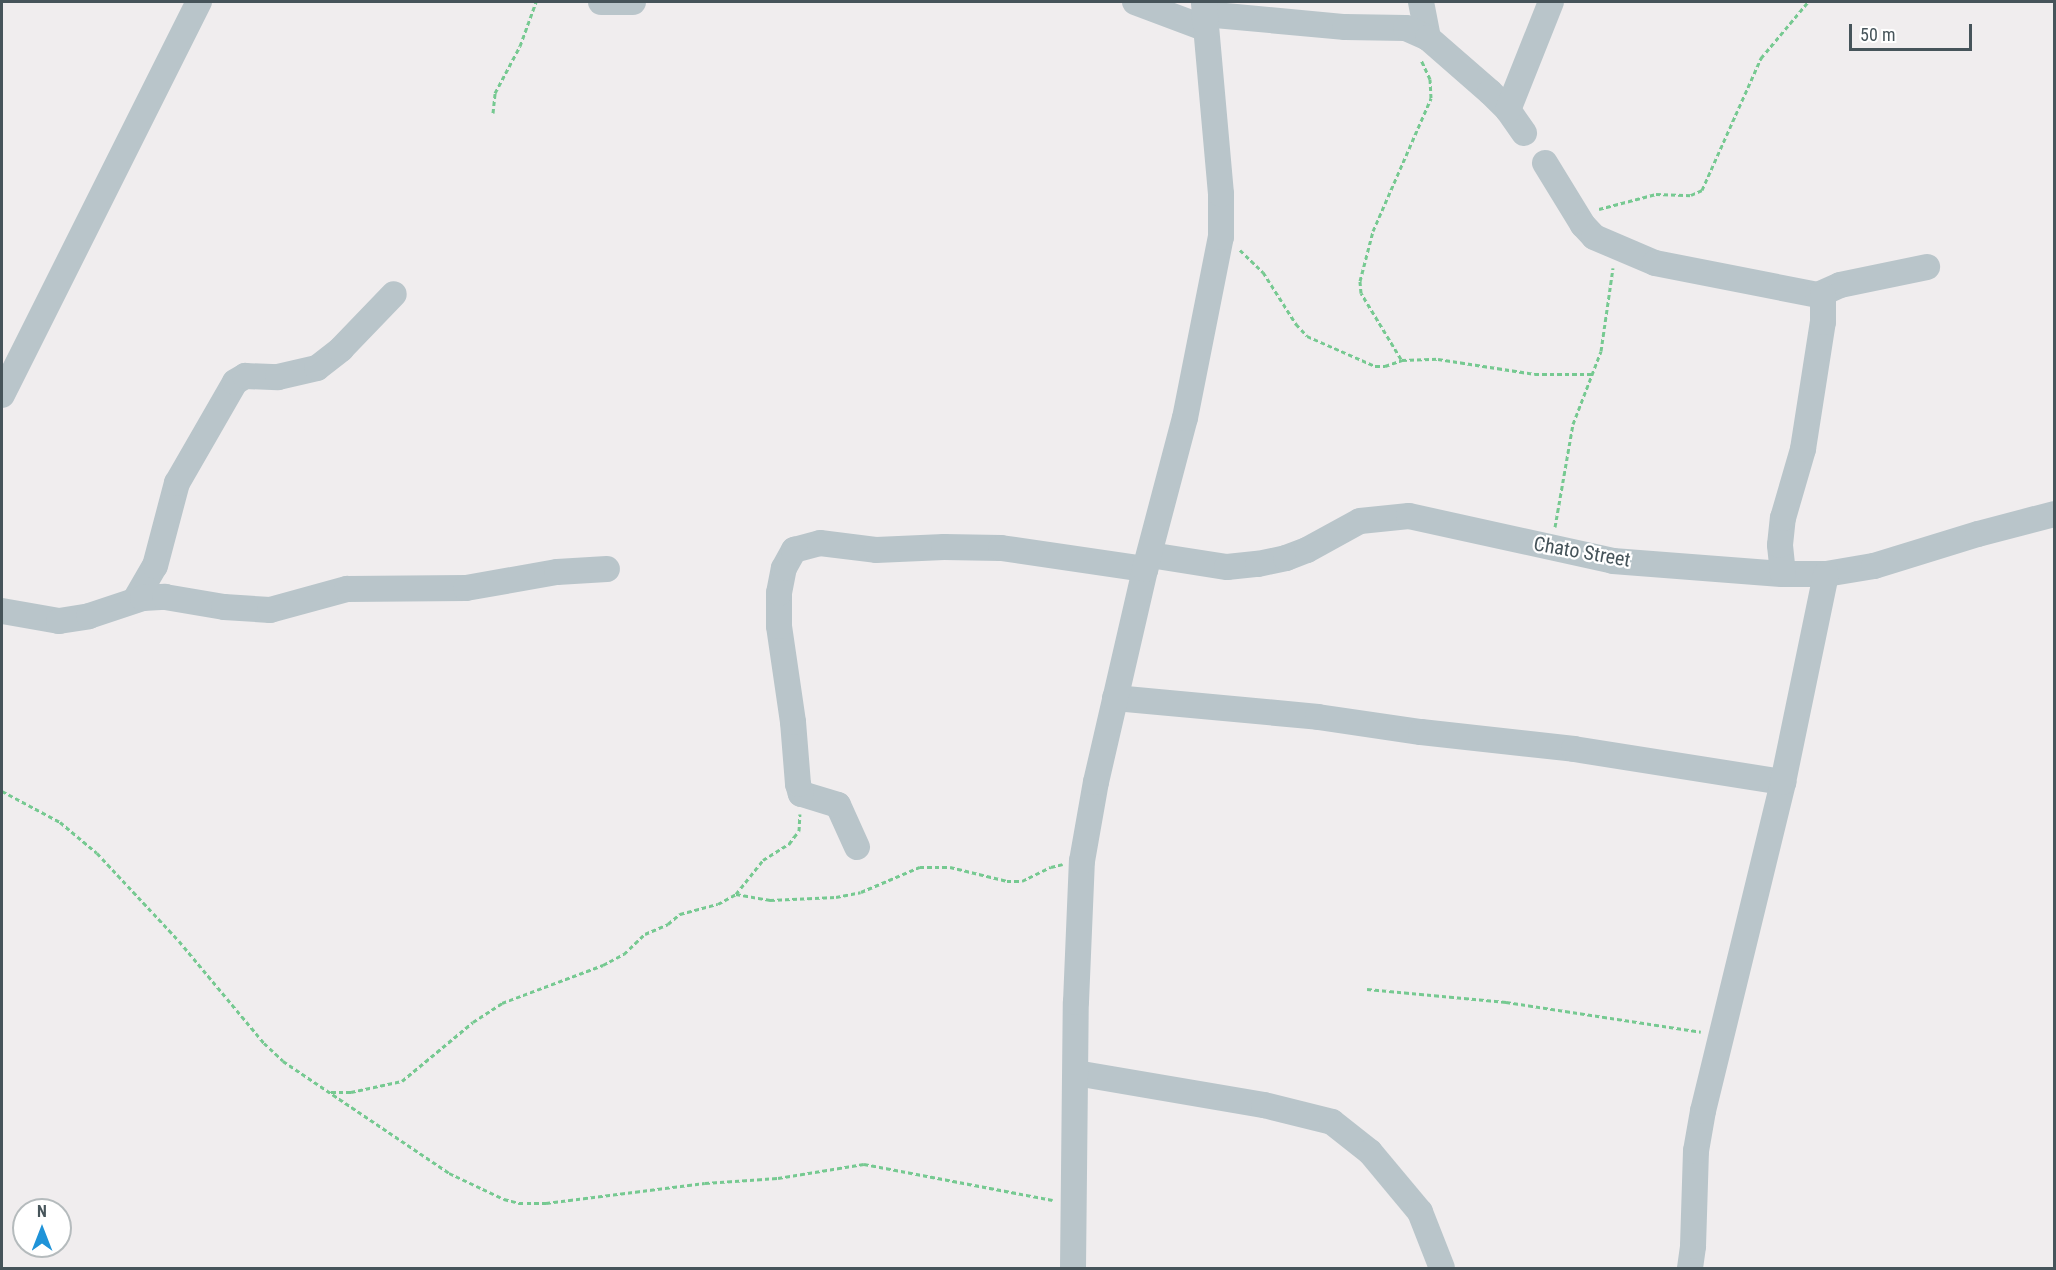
<!DOCTYPE html>
<style>
body{margin:0}
#map{position:relative;width:2056px;height:1270px;overflow:hidden;background:#f0edee;font-family:"Roboto Condensed",sans-serif}
div>[style]{position:absolute}
[style*='--x']{left:calc(var(--x)*1px);top:calc(var(--y)*1px);width:calc(var(--w)*1px);rotate:calc(var(--a)*1deg)}
.path>*{height:3px;margin-top:-1.5px;transform-origin:0;background:repeating-linear-gradient(90deg,#76c991 0 4.5px,transparent 0 7.5px)}
.minor>*{height:26px;margin:-13px;padding:0 13px;transform-origin:13px;border-radius:13px;background:#b9c5ca}
span{translate:-50% -50%;white-space:nowrap;text-align:center;line-height:1.15;-webkit-text-stroke:4.5px #fff;paint-order:stroke}
.street-label{font-size:20px;color:#46545a}
.frame{position:absolute;inset:0;border:3px solid #46545a;pointer-events:none}
.north{position:absolute;left:12px;top:1198px;width:60px;height:60px;box-sizing:border-box;background:#fff;border:2px solid #b5bbbd;border-radius:50%;rotate:0deg;font-size:16px;font-weight:700;line-height:24px;text-align:center;color:#46545a}
.north::after{content:'';display:block;margin:auto;width:21px;height:27px;background:#1f93d8;clip-path:polygon(50% 0,100% 100%,50% 72%,0 100%)}
.scale{position:absolute;left:1849px;top:24px;width:123px;height:27px;box-sizing:border-box;border:3px solid #46545a;border-top:0;padding-left:8px;font-size:18px;line-height:21px;white-space:nowrap;color:#46545a;-webkit-text-stroke:4px #fff;paint-order:stroke}
</style>
<div id="map">
<div class="path">
<i style="--x:493;--y:113;--w:20;--a:-84"></i>
<i style="--x:495;--y:93;--w:53;--a:-62"></i>
<i style="--x:520;--y:46;--w:47;--a:-70"></i>
<i style="--x:1599;--y:209;--w:59;--a:-14.7"></i>
<i style="--x:1656;--y:194;--w:35;--a:2"></i>
<i style="--x:1691;--y:195;--w:12;--a:-24"></i>
<i style="--x:1702;--y:190;--w:145;--a:-65.9"></i>
<i style="--x:1761;--y:58;--w:73;--a:-50"></i>
<i style="--x:1240;--y:250;--w:32;--a:44"></i>
<i style="--x:1263;--y:272;--w:62;--a:57.6"></i>
<i style="--x:1296;--y:324;--w:16;--a:47"></i>
<i style="--x:1307;--y:336;--w:74;--a:23.8"></i>
<i style="--x:1375;--y:366;--w:10;--a:0"></i>
<i style="--x:1385;--y:366;--w:18;--a:-19"></i>
<i style="--x:1402;--y:360;--w:36;--a:-2"></i>
<i style="--x:1438;--y:359;--w:98;--a:8.8"></i>
<i style="--x:1535;--y:374;--w:58;--a:0"></i>
<i style="--x:1401;--y:359;--w:77;--a:-121.2"></i>
<i style="--x:1361;--y:293;--w:12;--a:-95"></i>
<i style="--x:1360;--y:281;--w:52;--a:-75.4"></i>
<i style="--x:1373;--y:231;--w:145;--a:-66.4"></i>
<i style="--x:1431;--y:98;--w:19;--a:-93"></i>
<i style="--x:1430;--y:79;--w:21;--a:-115"></i>
<i style="--x:1555;--y:527;--w:105;--a:-80.1"></i>
<i style="--x:1573;--y:424;--w:78;--a:-69"></i>
<i style="--x:1601;--y:351;--w:84;--a:-81.8"></i>
<i style="--x:2;--y:791;--w:66;--a:28.1"></i>
<i style="--x:60;--y:822;--w:48;--a:40"></i>
<i style="--x:97;--y:853;--w:120;--a:47"></i>
<i style="--x:179;--y:941;--w:133;--a:50.2"></i>
<i style="--x:264;--y:1043;--w:26;--a:43"></i>
<i style="--x:283;--y:1061;--w:200;--a:34"></i>
<i style="--x:449;--y:1173;--w:61;--a:25.3"></i>
<i style="--x:504;--y:1199;--w:16;--a:15"></i>
<i style="--x:519;--y:1203;--w:27;--a:0"></i>
<i style="--x:546;--y:1203;--w:160;--a:-7.2"></i>
<i style="--x:705;--y:1183;--w:73;--a:-3.9"></i>
<i style="--x:778;--y:1178;--w:87;--a:-9.2"></i>
<i style="--x:864;--y:1164;--w:192;--a:10.8"></i>
<i style="--x:736;--y:894;--w:43;--a:-51.5"></i>
<i style="--x:763;--y:860;--w:31;--a:-32"></i>
<i style="--x:789;--y:844;--w:9;--a:-54"></i>
<i style="--x:794;--y:837;--w:8;--a:-50"></i>
<i style="--x:799;--y:831;--w:17;--a:-87"></i>
<i style="--x:1367;--y:989;--w:140;--a:5.3"></i>
<i style="--x:1506;--y:1002;--w:197;--a:8.7"></i>
<i style="--x:331;--y:1092;--w:20;--a:0"></i>
<i style="--x:351;--y:1092;--w:52;--a:-12.2"></i>
<i style="--x:402;--y:1081;--w:92;--a:-39.7"></i>
<i style="--x:473;--y:1022;--w:35;--a:-33"></i>
<i style="--x:502;--y:1003;--w:108;--a:-20.6"></i>
<i style="--x:603;--y:965;--w:24;--a:-28"></i>
<i style="--x:624;--y:954;--w:29;--a:-44"></i>
<i style="--x:645;--y:934;--w:25;--a:-23"></i>
<i style="--x:668;--y:924;--w:16;--a:-40"></i>
<i style="--x:680;--y:914;--w:39;--a:-15"></i>
<i style="--x:718;--y:904;--w:21;--a:-29"></i>
<i style="--x:736;--y:894;--w:35;--a:10"></i>
<i style="--x:770;--y:900;--w:66;--a:-2.6"></i>
<i style="--x:836;--y:897;--w:25;--a:-11"></i>
<i style="--x:861;--y:892;--w:64;--a:-23"></i>
<i style="--x:920;--y:867;--w:30;--a:0"></i>
<i style="--x:950;--y:867;--w:59;--a:13.8"></i>
<i style="--x:1007;--y:881;--w:15;--a:0"></i>
<i style="--x:1022;--y:881;--w:32;--a:-26"></i>
<i style="--x:1051;--y:867;--w:12;--a:-14"></i>
</div>
<div class="minor">
<i style="--x:601;--y:2;--w:32;--a:0"></i>
<i style="--x:1135;--y:2;--w:74;--a:20.6"></i>
<i style="--x:1421;--y:2;--w:37;--a:79"></i>
<i style="--x:1204;--y:14;--w:142;--a:5.3"></i>
<i style="--x:1345;--y:27;--w:61;--a:0.9"></i>
<i style="--x:1406;--y:28;--w:24;--a:24"></i>
<i style="--x:1428;--y:38;--w:82;--a:41.1"></i>
<i style="--x:1490;--y:92;--w:25;--a:45"></i>
<i style="--x:1508;--y:110;--w:28;--a:55"></i>
<i style="--x:1508;--y:110;--w:116;--a:-68.3"></i>
<i style="--x:1545;--y:163;--w:73;--a:58.5"></i>
<i style="--x:1583;--y:225;--w:16;--a:47"></i>
<i style="--x:1594;--y:237;--w:66;--a:23.1"></i>
<i style="--x:1655;--y:263;--w:166;--a:11.1"></i>
<i style="--x:1818;--y:295;--w:24;--a:-24"></i>
<i style="--x:1840;--y:285;--w:89;--a:-11.7"></i>
<i style="--x:2;--y:395;--w:440;--a:-63.4"></i>
<i style="--x:1150;--y:555;--w:78;--a:8.9"></i>
<i style="--x:1227;--y:567;--w:31;--a:-6"></i>
<i style="--x:1258;--y:564;--w:29;--a:-12"></i>
<i style="--x:1286;--y:558;--w:22;--a:-21"></i>
<i style="--x:1307;--y:550;--w:60;--a:-28.7"></i>
<i style="--x:1360;--y:521;--w:49;--a:-5.8"></i>
<i style="--x:1409;--y:516;--w:209;--a:12.4"></i>
<i style="--x:1613;--y:561;--w:170;--a:4.4"></i>
<i style="--x:1783;--y:574;--w:43;--a:0"></i>
<i style="--x:1826;--y:574;--w:49;--a:-9.5"></i>
<i style="--x:1874;--y:566;--w:109;--a:-17.1"></i>
<i style="--x:1978;--y:534;--w:79;--a:-14.7"></i>
<i style="--x:1783;--y:574;--w:29;--a:-96"></i>
<i style="--x:1780;--y:545;--w:27;--a:-84"></i>
<i style="--x:1783;--y:518;--w:72;--a:-73.8"></i>
<i style="--x:1803;--y:449;--w:129;--a:-81.1"></i>
<i style="--x:1823;--y:322;--w:27;--a:-90"></i>
<i style="--x:135;--y:600;--w:39;--a:-60"></i>
<i style="--x:155;--y:566;--w:86;--a:-75.2"></i>
<i style="--x:177;--y:483;--w:116;--a:-60.1"></i>
<i style="--x:235;--y:382;--w:12;--a:-31"></i>
<i style="--x:245;--y:376;--w:33;--a:2"></i>
<i style="--x:278;--y:377;--w:40;--a:-13"></i>
<i style="--x:317;--y:368;--w:31;--a:-38"></i>
<i style="--x:341;--y:349;--w:76;--a:-46.1"></i>
<i style="--x:2;--y:611;--w:58;--a:10"></i>
<i style="--x:59;--y:621;--w:30;--a:-9"></i>
<i style="--x:89;--y:616;--w:57;--a:-18.4"></i>
<i style="--x:143;--y:598;--w:22;--a:-3"></i>
<i style="--x:165;--y:597;--w:60;--a:9.6"></i>
<i style="--x:224;--y:607;--w:46;--a:3.7"></i>
<i style="--x:270;--y:610;--w:80;--a:-15.3"></i>
<i style="--x:347;--y:589;--w:119;--a:-0.5"></i>
<i style="--x:466;--y:588;--w:92;--a:-10"></i>
<i style="--x:557;--y:572;--w:50;--a:-3.4"></i>
<i style="--x:1115;--y:698;--w:204;--a:5.3"></i>
<i style="--x:1318;--y:717;--w:104;--a:8.3"></i>
<i style="--x:1421;--y:732;--w:154;--a:6.3"></i>
<i style="--x:1574;--y:749;--w:212;--a:9"></i>
<i style="--x:857;--y:847;--w:46;--a:-114.3"></i>
<i style="--x:838;--y:805;--w:39;--a:-163"></i>
<i style="--x:801;--y:794;--w:10;--a:-107"></i>
<i style="--x:798;--y:784;--w:62;--a:-94.6"></i>
<i style="--x:793;--y:722;--w:97;--a:-98.3"></i>
<i style="--x:779;--y:626;--w:33;--a:-90"></i>
<i style="--x:779;--y:593;--w:25;--a:-79"></i>
<i style="--x:784;--y:568;--w:21;--a:-61"></i>
<i style="--x:794;--y:550;--w:27;--a:-15"></i>
<i style="--x:820;--y:543;--w:56;--a:7.1"></i>
<i style="--x:876;--y:550;--w:68;--a:-2.5"></i>
<i style="--x:944;--y:547;--w:57;--a:1"></i>
<i style="--x:1001;--y:548;--w:146;--a:8.3"></i>
<i style="--x:1076;--y:1073;--w:191;--a:9.7"></i>
<i style="--x:1264;--y:1105;--w:70;--a:14"></i>
<i style="--x:1332;--y:1122;--w:48;--a:38.3"></i>
<i style="--x:1370;--y:1152;--w:78;--a:50.2"></i>
<i style="--x:1420;--y:1212;--w:60;--a:68.6"></i>
<i style="--x:1073;--y:1268;--w:266;--a:-89.4"></i>
<i style="--x:1076;--y:1002;--w:141;--a:-87.6"></i>
<i style="--x:1082;--y:861;--w:80;--a:-80"></i>
<i style="--x:1096;--y:782;--w:219;--a:-77"></i>
<i style="--x:1145;--y:569;--w:156;--a:-75.2"></i>
<i style="--x:1185;--y:418;--w:185;--a:-78.8"></i>
<i style="--x:1221;--y:237;--w:43;--a:-90"></i>
<i style="--x:1221;--y:194;--w:193;--a:-95.1"></i>
<i style="--x:1690;--y:1268;--w:22;--a:-82"></i>
<i style="--x:1693;--y:1246;--w:95;--a:-88.2"></i>
<i style="--x:1696;--y:1151;--w:41;--a:-80.1"></i>
<i style="--x:1703;--y:1111;--w:339;--a:-76.3"></i>
<i style="--x:1783;--y:782;--w:212;--a:-78.3"></i>
</div>
<div class="street-label">
<span style="left:1582px;top:552px;rotate:10deg">Chato Street</span>
</div>
<div class="frame"></div>
<div class="north">N</div>
<div class="scale">50 m</div>
</div>
